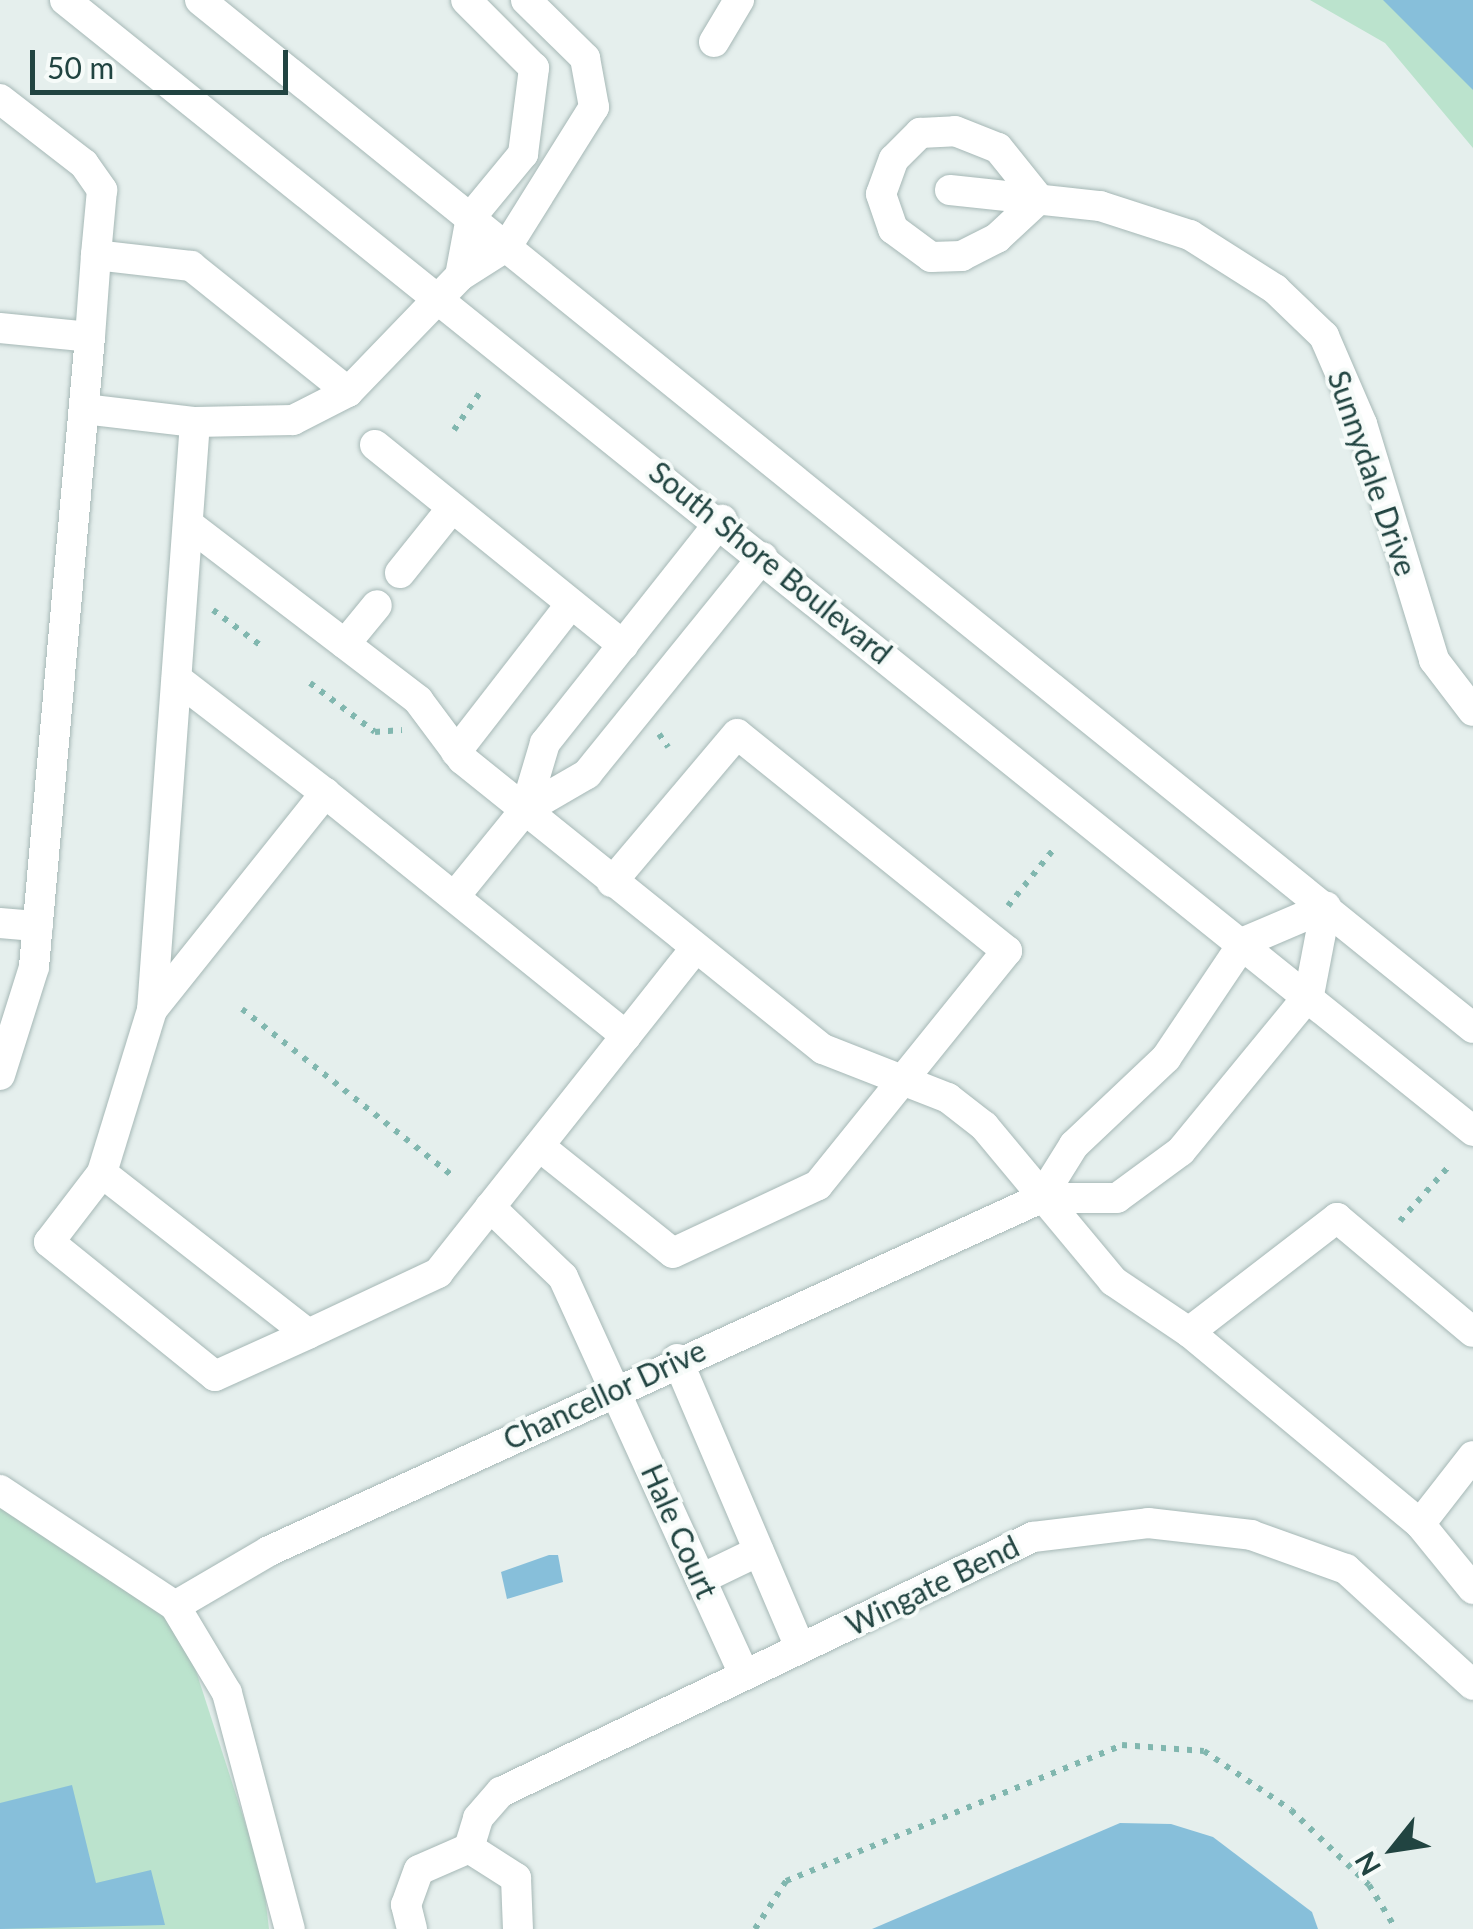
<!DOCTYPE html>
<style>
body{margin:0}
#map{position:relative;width:1473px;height:1929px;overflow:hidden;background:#e5efed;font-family:Lato,sans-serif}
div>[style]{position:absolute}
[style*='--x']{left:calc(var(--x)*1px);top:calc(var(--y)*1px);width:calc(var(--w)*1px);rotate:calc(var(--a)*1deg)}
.green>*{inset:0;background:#bbe3cd}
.water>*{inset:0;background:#87bfda}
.path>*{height:6px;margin-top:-3px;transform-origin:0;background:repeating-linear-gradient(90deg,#81b7af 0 5px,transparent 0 13px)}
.roads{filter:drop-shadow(0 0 2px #a6b8b6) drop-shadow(0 0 2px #a6b8b6)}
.minor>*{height:30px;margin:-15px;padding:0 15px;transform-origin:15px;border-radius:15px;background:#fff}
span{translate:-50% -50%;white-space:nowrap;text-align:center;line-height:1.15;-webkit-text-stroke:8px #f6fbf9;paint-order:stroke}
.street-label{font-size:30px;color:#214441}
.north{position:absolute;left:1343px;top:1799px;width:100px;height:100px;-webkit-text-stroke:8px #f6fbf9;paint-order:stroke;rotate:240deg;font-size:28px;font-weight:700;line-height:40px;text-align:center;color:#214441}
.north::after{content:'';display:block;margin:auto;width:35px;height:45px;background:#214441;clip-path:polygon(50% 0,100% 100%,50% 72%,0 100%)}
.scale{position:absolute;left:30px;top:50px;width:258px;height:45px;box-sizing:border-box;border:5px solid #214441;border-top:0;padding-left:12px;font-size:30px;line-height:35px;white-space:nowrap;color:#214441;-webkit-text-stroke:8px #f6fbf9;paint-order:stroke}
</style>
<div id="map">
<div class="green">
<i style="clip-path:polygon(1310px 0,1473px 0,1473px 148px,1385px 43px)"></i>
<i style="clip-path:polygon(0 1490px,175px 1606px,263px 1878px,269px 1929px,0 1929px)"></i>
</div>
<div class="water">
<i style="clip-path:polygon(1383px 0,1473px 0,1473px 90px)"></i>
<i style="clip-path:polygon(549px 1555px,558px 1555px,563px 1582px,507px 1599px,501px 1572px)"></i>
<i style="clip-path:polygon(72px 1785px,96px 1883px,151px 1870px,165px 1925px,0 1929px,0 1803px)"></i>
<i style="clip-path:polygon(1120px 1823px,1171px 1824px,1213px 1837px,1312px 1912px,1318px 1929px,872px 1929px)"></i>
</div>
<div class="path">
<i style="--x:454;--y:430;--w:47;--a:-55.3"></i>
<i style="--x:213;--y:610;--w:59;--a:36.7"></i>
<i style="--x:310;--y:683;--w:81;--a:37"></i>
<i style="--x:375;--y:732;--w:27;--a:-4"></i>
<i style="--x:659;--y:734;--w:16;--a:55"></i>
<i style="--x:1008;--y:906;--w:72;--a:-51.2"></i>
<i style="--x:242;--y:1009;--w:269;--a:38.4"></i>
<i style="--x:1400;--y:1221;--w:75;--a:-48.2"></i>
<i style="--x:755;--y:1929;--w:57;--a:-57.1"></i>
<i style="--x:786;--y:1881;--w:362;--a:-22"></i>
<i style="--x:1122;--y:1745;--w:82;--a:4.2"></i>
<i style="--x:1204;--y:1751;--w:105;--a:34.1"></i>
<i style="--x:1291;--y:1810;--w:108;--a:43.9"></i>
<i style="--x:1369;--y:1885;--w:52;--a:58.5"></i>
</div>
<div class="roads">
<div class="minor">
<i style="--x:65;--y:0;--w:1806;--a:38.77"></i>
<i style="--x:200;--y:0;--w:1636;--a:38.92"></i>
<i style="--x:526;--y:0;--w:83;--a:44.5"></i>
<i style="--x:585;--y:58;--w:50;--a:79.6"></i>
<i style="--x:594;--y:107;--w:164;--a:122"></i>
<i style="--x:507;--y:246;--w:56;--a:147.4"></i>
<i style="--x:460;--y:276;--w:161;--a:134"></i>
<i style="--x:348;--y:392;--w:62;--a:153"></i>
<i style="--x:293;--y:420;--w:98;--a:178.8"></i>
<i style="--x:195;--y:422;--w:590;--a:94.18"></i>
<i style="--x:152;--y:1010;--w:170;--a:107.1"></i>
<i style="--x:102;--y:1173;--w:261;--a:38"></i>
<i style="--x:308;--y:1334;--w:144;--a:-25.1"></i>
<i style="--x:438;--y:1273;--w:414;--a:-51.6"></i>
<i style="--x:714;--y:42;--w:49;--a:-59.2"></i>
<i style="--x:0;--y:99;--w:106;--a:37.7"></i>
<i style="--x:84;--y:164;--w:32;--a:55"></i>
<i style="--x:102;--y:190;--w:65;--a:95.3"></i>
<i style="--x:955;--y:131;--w:46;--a:21.6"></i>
<i style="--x:998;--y:148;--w:65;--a:51.2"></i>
<i style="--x:1039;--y:199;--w:57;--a:137.1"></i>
<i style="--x:997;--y:238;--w:39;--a:153"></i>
<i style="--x:962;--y:256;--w:31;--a:178"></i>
<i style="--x:931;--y:257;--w:47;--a:-143.6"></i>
<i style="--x:893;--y:229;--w:37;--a:-109"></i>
<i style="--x:881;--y:194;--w:37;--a:-70"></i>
<i style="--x:894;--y:159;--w:37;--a:-45"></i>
<i style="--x:920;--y:133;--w:35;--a:-3"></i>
<i style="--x:950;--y:190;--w:151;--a:6.1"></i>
<i style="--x:1100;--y:206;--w:95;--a:17.9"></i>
<i style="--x:1190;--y:235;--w:101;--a:32.4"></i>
<i style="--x:1275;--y:289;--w:68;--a:43.8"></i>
<i style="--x:1324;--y:336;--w:96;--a:66.6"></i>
<i style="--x:1362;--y:424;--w:247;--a:73"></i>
<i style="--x:1434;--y:660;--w:64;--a:52.6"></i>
<i style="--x:460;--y:276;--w:60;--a:-79.4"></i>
<i style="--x:471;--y:217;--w:82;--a:-50.5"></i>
<i style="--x:523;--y:154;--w:87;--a:-82.7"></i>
<i style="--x:534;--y:68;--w:96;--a:-135"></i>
<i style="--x:0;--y:328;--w:90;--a:5.7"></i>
<i style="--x:90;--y:337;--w:82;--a:-85.8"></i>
<i style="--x:96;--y:255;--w:96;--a:6.6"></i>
<i style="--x:191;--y:266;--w:201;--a:38.7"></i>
<i style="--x:84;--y:409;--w:112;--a:6.7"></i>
<i style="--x:375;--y:445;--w:319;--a:38.9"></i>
<i style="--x:188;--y:524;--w:290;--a:37.4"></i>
<i style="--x:418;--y:700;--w:74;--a:53.3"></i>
<i style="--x:462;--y:759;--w:463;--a:38.8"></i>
<i style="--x:823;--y:1049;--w:134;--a:21.4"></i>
<i style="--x:948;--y:1098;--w:46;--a:37.9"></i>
<i style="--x:984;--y:1126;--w:202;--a:50.2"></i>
<i style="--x:1113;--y:1281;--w:92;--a:33.9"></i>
<i style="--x:1189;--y:1332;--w:300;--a:39.7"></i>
<i style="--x:1420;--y:1524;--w:86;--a:-52.1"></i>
<i style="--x:400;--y:573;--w:83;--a:-51.3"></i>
<i style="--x:345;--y:644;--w:50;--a:-50.6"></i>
<i style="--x:456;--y:752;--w:187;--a:-52.2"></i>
<i style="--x:325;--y:793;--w:387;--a:38.9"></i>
<i style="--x:525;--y:810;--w:70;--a:-73.4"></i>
<i style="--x:545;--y:743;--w:285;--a:-51.6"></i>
<i style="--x:455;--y:896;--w:111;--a:-50.9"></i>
<i style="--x:525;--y:810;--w:72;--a:-30.1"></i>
<i style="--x:587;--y:774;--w:279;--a:-51"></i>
<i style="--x:0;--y:923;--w:38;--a:5"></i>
<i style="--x:152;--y:1010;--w:278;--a:-51.4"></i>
<i style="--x:325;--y:793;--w:187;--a:-142.4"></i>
<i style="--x:0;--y:1075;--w:113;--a:-72.5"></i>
<i style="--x:34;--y:967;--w:632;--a:-84.92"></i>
<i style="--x:539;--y:1146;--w:171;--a:38.6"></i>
<i style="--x:673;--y:1253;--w:160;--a:-25.1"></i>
<i style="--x:818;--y:1185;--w:301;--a:-51.1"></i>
<i style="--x:1007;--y:951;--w:346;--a:-141.2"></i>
<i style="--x:737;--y:734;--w:194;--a:130.2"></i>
<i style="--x:102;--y:1173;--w:87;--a:127.5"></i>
<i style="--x:49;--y:1242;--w:213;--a:38.9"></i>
<i style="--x:215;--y:1376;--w:102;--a:-24.3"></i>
<i style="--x:1041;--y:1198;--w:62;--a:-58.1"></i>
<i style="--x:1074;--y:1145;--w:127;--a:-43.4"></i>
<i style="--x:1166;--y:1058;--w:140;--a:-56.1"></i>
<i style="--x:1244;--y:942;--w:89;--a:-23.1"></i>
<i style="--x:490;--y:1207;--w:101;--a:43.8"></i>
<i style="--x:563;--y:1277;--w:436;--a:65.5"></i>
<i style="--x:1189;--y:1332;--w:187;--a:-37.6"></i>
<i style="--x:1337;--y:1218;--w:177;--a:40"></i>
<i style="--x:677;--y:1359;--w:314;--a:66.9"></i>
<i style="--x:0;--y:1490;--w:210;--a:33.5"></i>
<i style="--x:175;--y:1606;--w:101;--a:59.1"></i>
<i style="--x:227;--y:1693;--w:244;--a:75.1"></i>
<i style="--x:1420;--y:1524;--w:84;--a:50.8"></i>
<i style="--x:701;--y:1579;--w:64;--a:-25.8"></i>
<i style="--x:175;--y:1606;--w:109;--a:-30.3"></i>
<i style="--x:269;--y:1551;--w:849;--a:-24.57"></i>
<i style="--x:1041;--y:1198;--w:76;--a:0"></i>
<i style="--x:1117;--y:1198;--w:79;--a:-36.3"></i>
<i style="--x:1181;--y:1151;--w:202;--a:-50.6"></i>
<i style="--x:1309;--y:995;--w:90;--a:-79.1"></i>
<i style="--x:469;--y:1848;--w:31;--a:-73"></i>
<i style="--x:478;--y:1818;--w:35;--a:-49"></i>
<i style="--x:501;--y:1792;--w:590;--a:-25.61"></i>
<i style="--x:1033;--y:1537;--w:116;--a:-6.9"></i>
<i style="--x:1148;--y:1523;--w:104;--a:6.6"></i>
<i style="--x:1251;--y:1535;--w:101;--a:19.7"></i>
<i style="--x:1346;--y:1569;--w:172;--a:42.4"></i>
<i style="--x:412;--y:1929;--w:25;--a:-104"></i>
<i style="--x:406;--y:1905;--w:37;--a:-70"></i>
<i style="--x:419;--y:1870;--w:55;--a:-23.7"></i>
<i style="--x:469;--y:1848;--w:56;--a:32.6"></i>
<i style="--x:516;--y:1878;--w:51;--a:87.8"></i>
</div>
</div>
<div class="street-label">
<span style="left:1373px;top:473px;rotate:71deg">Sunnydale Drive</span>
<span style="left:771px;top:562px;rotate:39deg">South Shore Boulevard</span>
<span style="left:604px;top:1394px;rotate:-25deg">Chancellor Drive</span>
<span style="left:680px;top:1531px;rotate:66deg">Hale Court</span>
<span style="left:932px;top:1585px;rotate:-26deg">Wingate Bend</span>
</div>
<div class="north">N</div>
<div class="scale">50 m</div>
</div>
